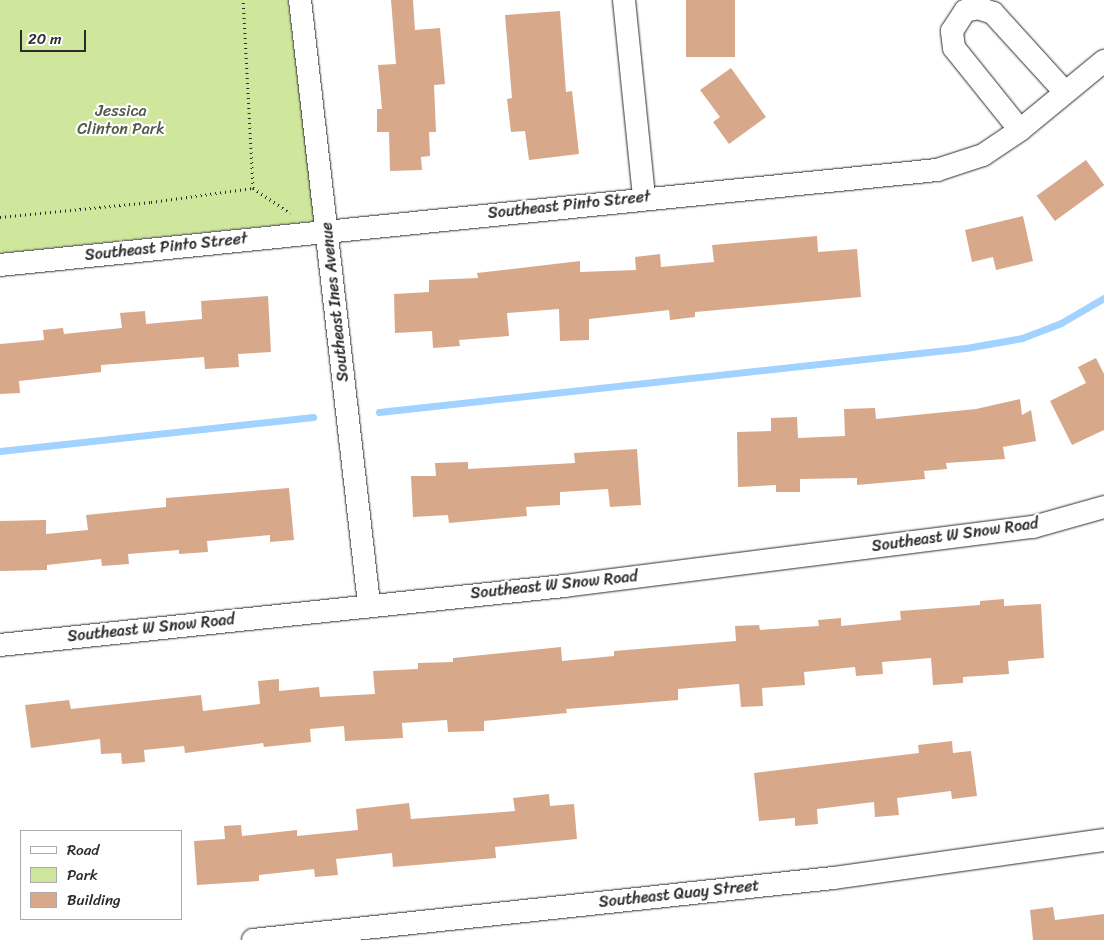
<!DOCTYPE html>
<style>
body{margin:0}
#map{position:relative;width:1104px;height:940px;overflow:hidden;background:#fff;font-family:Sriracha,sans-serif}
div>[style]{position:absolute}
[style*='--x']{left:calc(var(--x)*1px);top:calc(var(--y)*1px);width:calc(var(--w)*1px);rotate:calc(var(--a)*1deg)}
.green>*{inset:0;background:#cfe79d}
.stream>*{height:7px;margin:-3.5px;padding:0 3.5px;transform-origin:3.5px;border-radius:3.5px;background:#a2d2ff}
.building>*{inset:0;background:#d8a88a;transform-origin:0 0}
.path>*{height:3px;margin-top:-1.5px;transform-origin:0;background:repeating-linear-gradient(90deg,#2b2b2b 0 1px,transparent 0 5px)}
.roads{filter:drop-shadow(0 0 1px #2b2b2b) drop-shadow(0 0 1px #2b2b2b)}
.minor>*{height:22px;margin:-11px;padding:0 11px;transform-origin:11px;border-radius:11px;background:#fff}
span{translate:-50% -50%;white-space:nowrap;text-align:center;line-height:1.15;-webkit-text-stroke:4.5px #fff;paint-order:stroke}
.park-label{font-size:16px;color:#545a48}
.street-label{font-size:16px;color:#2b2b2b}
.legend{position:absolute;left:20px;top:830px;width:162px;height:90px;box-sizing:border-box;background:#fff;border:1px solid #aaa;margin:0;padding:6px 9px;list-style:none;font-size:15px;color:#2b2b2b}
.legend li{display:flex;align-items:center;gap:10px;height:25px}
.legend b{width:25px;border:1px solid #aaa}
.scale{position:absolute;left:20px;top:30px;width:66px;height:22px;box-sizing:border-box;border:2px solid #2b2b2b;border-top:0;padding-left:6px;font-size:15px;line-height:18px;white-space:nowrap;color:#2b2b2b;-webkit-text-stroke:4px #fff;paint-order:stroke}
</style>
<div id="map">
<div class="green">
<i style="clip-path:polygon(0 0,288px 0,315px 221px,0 253px)"></i>
</div>
<div class="stream">
<i style="--x:379;--y:412;--w:590;--a:-6.22"></i>
<i style="--x:966;--y:348;--w:57;--a:-10.1"></i>
<i style="--x:1022;--y:338;--w:42;--a:-21"></i>
<i style="--x:1061;--y:323;--w:50;--a:-30.2"></i>
<i style="--x:0;--y:451;--w:315;--a:-6.2"></i>
</div>
<div class="building">
<i style="clip-path:polygon(391px 0,413px 0,415px 30px,440px 28px,445px 84px,434px 85px,436px 132px,429px 132px,430px 156px,421px 157px,422px 170px,390px 171px,389px 132px,377px 132px,377px 109px,382px 109px,378px 65px,396px 64px)"></i>
<i style="left:686px;top:0;width:49px;height:57px"></i>
<i style="clip-path:polygon(560px 11px,566px 92px,572px 91px,579px 154px,529px 160px,525px 131px,511px 132px,507px 99px,512px 98px,505px 15px)"></i>
<i style="clip-path:polygon(731px 68px,766px 117px,729px 144px,713px 122px,720px 117px,700px 90px)"></i>
<i style="left:1086px;top:160px;width:31px;height:61px;rotate:54deg"></i>
<i style="clip-path:polygon(1023px 216px,1033px 261px,996px 270px,993px 257px,972px 262px,965px 230px)"></i>
<i style="clip-path:polygon(817px 236px,818px 252px,857px 249px,861px 297px,695px 312px,695px 317px,670px 320px,669px 310px,589px 319px,589px 340px,560px 341px,559px 309px,507px 313px,509px 336px,459px 340px,460px 346px,433px 348px,432px 331px,395px 333px,394px 294px,429px 292px,429px 280px,478px 278px,477px 273px,580px 261px,580px 272px,636px 270px,635px 257px,660px 254px,661px 267px,714px 262px,712px 245px)"></i>
<i style="clip-path:polygon(268px 296px,271px 352px,238px 354px,239px 367px,205px 369px,204px 357px,101px 365px,101px 372px,19px 381px,20px 393px,0 394px,0 344px,44px 340px,43px 330px,63px 328px,64px 334px,122px 328px,120px 313px,145px 311px,146px 324px,202px 319px,201px 301px)"></i>
<i style="clip-path:polygon(1096px 358px,1104px 374px,1104px 430px,1072px 445px,1050px 401px,1086px 383px,1078px 367px)"></i>
<i style="clip-path:polygon(1020px 399px,1022px 415px,1031px 410px,1036px 441px,1003px 447px,1005px 459px,946px 463px,947px 469px,924px 471px,925px 479px,857px 485px,857px 478px,800px 479px,800px 492px,776px 492px,776px 485px,738px 487px,737px 432px,771px 431px,771px 418px,797px 417px,798px 438px,845px 436px,844px 409px,875px 408px,876px 419px,976px 409px)"></i>
<i style="clip-path:polygon(637px 449px,641px 505px,610px 507px,608px 489px,560px 492px,560px 505px,526px 507px,527px 516px,449px 523px,448px 515px,413px 517px,411px 476px,436px 476px,435px 463px,468px 462px,468px 469px,575px 463px,574px 453px)"></i>
<i style="clip-path:polygon(289px 488px,294px 540px,270px 542px,270px 535px,207px 541px,208px 552px,179px 554px,179px 550px,128px 554px,129px 564px,102px 566px,101px 559px,47px 565px,47px 570px,0 571px,0 521px,46px 520px,46px 534px,88px 530px,86px 515px,166px 507px,166px 498px)"></i>
<i style="clip-path:polygon(1004px 599px,1004px 606px,1041px 604px,1044px 658px,1008px 661px,1009px 674px,963px 677px,963px 683px,933px 685px,931px 658px,882px 662px,883px 674px,856px 676px,855px 667px,804px 672px,805px 685px,762px 688px,763px 706px,741px 707px,739px 684px,678px 689px,678px 700px,566px 709px,567px 713px,484px 721px,484px 731px,448px 732px,447px 720px,402px 723px,403px 738px,345px 741px,344px 726px,310px 729px,311px 742px,264px 747px,263px 743px,185px 753px,184px 746px,144px 750px,145px 762px,122px 764px,121px 753px,101px 754px,100px 739px,31px 748px,25px 705px,69px 700px,71px 709px,201px 695px,203px 711px,260px 704px,258px 681px,279px 679px,279px 691px,319px 687px,320px 697px,375px 694px,373px 671px,418px 669px,418px 663px,453px 662px,453px 658px,561px 647px,562px 661px,614px 656px,614px 651px,736px 641px,735px 626px,759px 625px,760px 630px,819px 626px,818px 620px,841px 618px,841px 626px,901px 620px,900px 611px,980px 605px,980px 601px)"></i>
<i style="clip-path:polygon(952px 741px,953px 753px,971px 751px,977px 796px,952px 799px,951px 791px,897px 798px,899px 815px,875px 817px,874px 802px,817px 809px,818px 824px,795px 826px,795px 818px,759px 821px,754px 773px,919px 753px,918px 745px)"></i>
<i style="clip-path:polygon(549px 794px,550px 806px,574px 804px,577px 839px,495px 847px,496px 858px,393px 867px,392px 853px,336px 859px,338px 875px,315px 877px,314px 869px,259px 875px,259px 881px,197px 885px,194px 841px,225px 839px,224px 826px,241px 825px,242px 836px,297px 830px,297px 836px,358px 830px,356px 809px,409px 803px,411px 819px,515px 811px,513px 798px)"></i>
<i style="clip-path:polygon(1053px 907px,1055px 920px,1104px 914px,1104px 940px,1033px 940px,1030px 910px)"></i>
</div>
<div class="path">
<i style="--x:253;--y:188;--w:45;--a:34"></i>
<i style="--x:0;--y:217;--w:152;--a:-5.7"></i>
<i style="--x:151;--y:202;--w:103;--a:-7.8"></i>
<i style="--x:253;--y:188;--w:188;--a:-93"></i>
</div>
<div class="roads">
<div class="minor">
<i style="--x:300;--y:0;--w:608;--a:83.48"></i>
<i style="--x:624;--y:0;--w:198;--a:84.2"></i>
<i style="--x:1020;--y:130;--w:105;--a:-128.8"></i>
<i style="--x:954;--y:48;--w:17;--a:-97"></i>
<i style="--x:952;--y:31;--w:24;--a:-57"></i>
<i style="--x:965;--y:11;--w:13;--a:-13"></i>
<i style="--x:978;--y:8;--w:16;--a:18"></i>
<i style="--x:993;--y:13;--w:107;--a:47.7"></i>
<i style="--x:0;--y:265;--w:942;--a:-5.79"></i>
<i style="--x:937;--y:170;--w:48;--a:-18.1"></i>
<i style="--x:983;--y:155;--w:45;--a:-34"></i>
<i style="--x:1020;--y:130;--w:109;--a:-39.4"></i>
<i style="--x:0;--y:645;--w:567;--a:-5.97"></i>
<i style="--x:564;--y:586;--w:473;--a:-7.2"></i>
<i style="--x:1033;--y:527;--w:74;--a:-15.7"></i>
<i style="--x:253;--y:940;--w:583;--a:-6.1"></i>
<i style="--x:833;--y:878;--w:274;--a:-8"></i>
</div>
</div>
<div class="park-label">
<span style="left:121px;top:120px">Jessica<br>Clinton Park</span>
</div>
<div class="street-label">
<span style="left:569px;top:205px;rotate:-6deg">Southeast Pinto Street</span>
<span style="left:166px;top:247px;rotate:-6deg">Southeast Pinto Street</span>
<span style="left:335px;top:302px;rotate:-96deg">Southeast Ines Avenue</span>
<span style="left:955px;top:535px;rotate:-8deg">Southeast W Snow Road</span>
<span style="left:554px;top:585px;rotate:-6deg">Southeast W Snow Road</span>
<span style="left:151px;top:628px;rotate:-6deg">Southeast W Snow Road</span>
<span style="left:679px;top:894px;rotate:-6deg">Southeast Quay Street</span>
</div>
<ul class="legend">
<li><b style="height:6px;background:#fff"></b>Road</li>
<li><b style="height:14px;background:#cfe79d"></b>Park</li>
<li><b style="height:14px;background:#d8a88a"></b>Building</li>
</ul>
<div class="scale">20 m</div>
</div>
